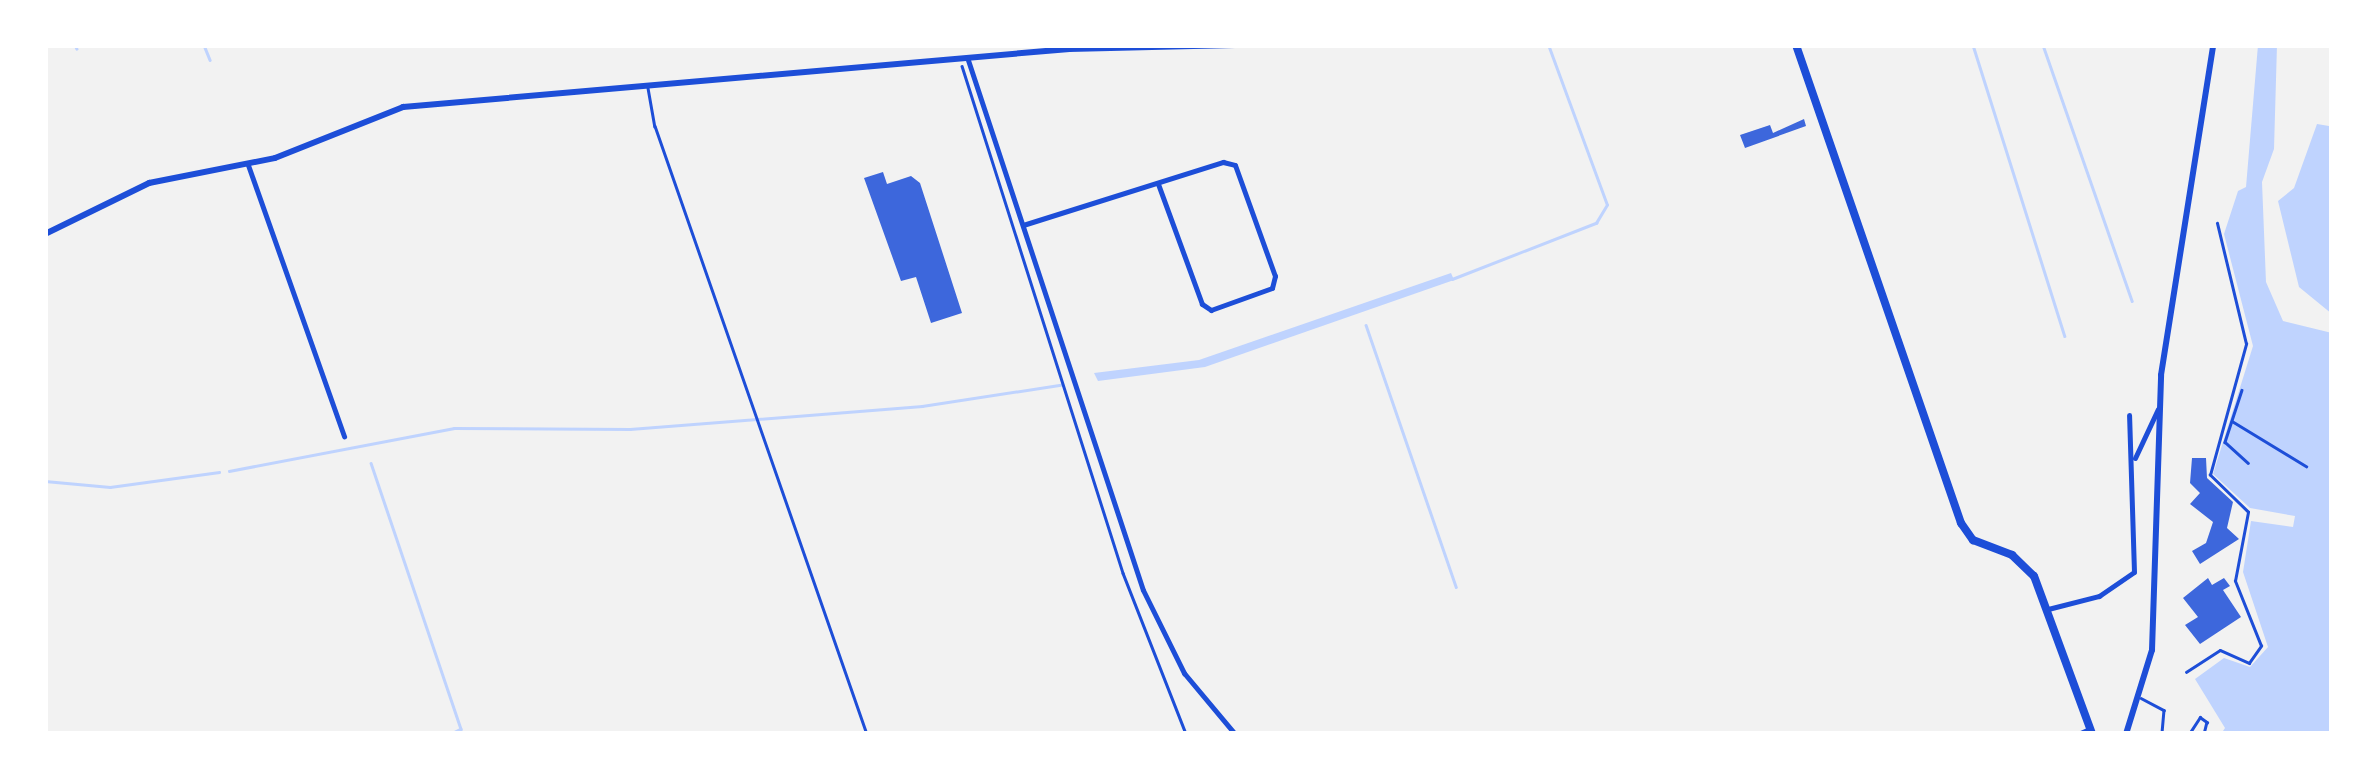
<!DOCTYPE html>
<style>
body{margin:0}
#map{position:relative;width:2377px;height:779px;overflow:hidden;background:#f2f2f2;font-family:Mulish,sans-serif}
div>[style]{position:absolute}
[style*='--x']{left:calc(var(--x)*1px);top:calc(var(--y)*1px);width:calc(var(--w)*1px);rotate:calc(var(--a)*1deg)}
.water>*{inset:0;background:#bfd3fe}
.stream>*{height:2.5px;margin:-1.25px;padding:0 1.25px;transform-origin:1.25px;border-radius:1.25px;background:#bfd3fe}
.building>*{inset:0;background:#3d67dc}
.path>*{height:2.5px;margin:-1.25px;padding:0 1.25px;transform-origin:1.25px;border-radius:1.25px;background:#1d4ed8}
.service>*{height:2.5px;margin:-1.25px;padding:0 1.25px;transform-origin:1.25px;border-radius:1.25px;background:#1d4ed8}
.minor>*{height:5px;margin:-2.5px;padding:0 2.5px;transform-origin:2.5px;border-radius:2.5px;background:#1d4ed8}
.tertiary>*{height:6px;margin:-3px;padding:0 3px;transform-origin:3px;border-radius:3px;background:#1d4ed8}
.secondary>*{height:8px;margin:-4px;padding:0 4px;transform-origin:4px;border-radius:4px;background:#1d4ed8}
span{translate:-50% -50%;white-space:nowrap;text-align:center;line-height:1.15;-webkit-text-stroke:8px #fff;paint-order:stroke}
.frame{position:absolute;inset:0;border:48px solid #fff;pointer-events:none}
</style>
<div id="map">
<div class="water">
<i style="clip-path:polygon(2258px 45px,2277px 45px,2274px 149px,2262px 182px,2266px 282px,2283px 321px,2332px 333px,2332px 734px,2221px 734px,2225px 728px,2195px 679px,2224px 658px,2250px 667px,2268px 647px,2243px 572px,2251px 521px,2293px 527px,2295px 516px,2250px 508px,2213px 474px,2253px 346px,2224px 234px,2238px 191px,2246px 187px)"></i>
<i style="clip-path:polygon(2332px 120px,2332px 314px,2299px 287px,2278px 201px,2294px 188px,2317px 124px,2329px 126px)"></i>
<i style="clip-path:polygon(1451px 273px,1454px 280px,1205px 367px,1098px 381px,1094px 373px,1199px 360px)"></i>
</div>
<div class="stream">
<i style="--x:75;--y:45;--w:4;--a:63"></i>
<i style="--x:204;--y:45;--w:16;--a:68"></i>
<i style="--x:1973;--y:45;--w:305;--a:72.5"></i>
<i style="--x:2043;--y:45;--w:271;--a:70.8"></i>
<i style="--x:1452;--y:279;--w:155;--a:-21.3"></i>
<i style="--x:1596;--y:223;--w:21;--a:-59"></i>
<i style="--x:1607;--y:205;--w:171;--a:-110.2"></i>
<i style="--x:1366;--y:325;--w:277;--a:71"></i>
<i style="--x:371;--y:463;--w:281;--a:71.3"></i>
<i style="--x:461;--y:729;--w:11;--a:153"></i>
<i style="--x:229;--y:471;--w:229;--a:-10.8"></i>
<i style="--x:454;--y:428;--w:176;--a:0.3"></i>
<i style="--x:630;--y:429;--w:293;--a:-4.5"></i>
<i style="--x:922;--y:406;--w:140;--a:-8.7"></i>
<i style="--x:45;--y:481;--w:65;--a:5.3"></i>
<i style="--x:110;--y:487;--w:110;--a:-7.8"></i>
</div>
<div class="building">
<i style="clip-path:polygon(1804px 119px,1806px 126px,1745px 148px,1740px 135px,1770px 125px,1773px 133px)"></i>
<i style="clip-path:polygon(883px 172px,887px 184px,911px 176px,920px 183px,962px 313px,931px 323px,916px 277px,901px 281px,864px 178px)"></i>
<i style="clip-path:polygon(2192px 458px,2206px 458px,2207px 478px,2233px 502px,2227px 528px,2239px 539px,2200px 564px,2192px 551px,2206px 543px,2213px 522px,2190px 504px,2200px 493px,2190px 483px)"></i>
<i style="clip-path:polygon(2208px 578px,2212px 585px,2224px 578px,2230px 586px,2223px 590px,2241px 617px,2200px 644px,2185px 625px,2198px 617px,2183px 598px)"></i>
</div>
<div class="path">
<i style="--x:962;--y:66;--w:532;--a:72.38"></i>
<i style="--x:1123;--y:573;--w:173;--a:68.6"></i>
<i style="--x:2242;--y:390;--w:55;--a:108.1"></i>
<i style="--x:2225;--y:442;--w:31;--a:42"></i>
<i style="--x:2232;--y:421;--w:87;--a:31.3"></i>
<i style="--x:2186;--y:672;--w:40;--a:-32.9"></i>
<i style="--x:2220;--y:650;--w:32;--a:24"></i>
<i style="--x:2249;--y:663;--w:21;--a:-55"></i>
<i style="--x:2261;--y:646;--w:70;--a:-111.8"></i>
<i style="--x:2235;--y:581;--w:70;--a:-79.3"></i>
<i style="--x:2248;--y:512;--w:53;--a:-135.8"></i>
<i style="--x:2210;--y:475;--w:136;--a:-74.6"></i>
<i style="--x:2246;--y:344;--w:124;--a:-103.5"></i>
</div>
<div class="service">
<i style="--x:648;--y:88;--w:39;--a:80"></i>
<i style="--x:655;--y:126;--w:644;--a:70.78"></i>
<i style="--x:2141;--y:698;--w:26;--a:28"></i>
<i style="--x:2164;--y:710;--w:24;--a:95"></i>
<i style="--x:2189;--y:734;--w:20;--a:-57"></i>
<i style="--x:2200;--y:717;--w:9;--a:36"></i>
<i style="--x:2207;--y:722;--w:12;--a:104"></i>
</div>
<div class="minor">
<i style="--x:967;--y:57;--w:561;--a:71.73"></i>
<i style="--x:1143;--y:590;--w:93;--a:63.7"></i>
<i style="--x:1184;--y:673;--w:80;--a:50.1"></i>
<i style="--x:248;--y:165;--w:288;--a:70.5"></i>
<i style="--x:1023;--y:225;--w:210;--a:-17.5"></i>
<i style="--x:1223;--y:162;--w:12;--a:14"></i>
<i style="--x:1235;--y:165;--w:118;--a:70.2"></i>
<i style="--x:1275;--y:276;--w:12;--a:104"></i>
<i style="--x:1272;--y:288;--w:65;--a:160.2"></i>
<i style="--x:1211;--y:310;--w:11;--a:-146"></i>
<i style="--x:1202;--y:304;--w:128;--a:-110.1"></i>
<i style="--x:2135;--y:458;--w:54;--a:-64.9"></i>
<i style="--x:2048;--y:609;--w:53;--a:-14.3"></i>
<i style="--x:2099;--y:596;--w:42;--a:-34.4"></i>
<i style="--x:2134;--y:572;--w:157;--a:-91.8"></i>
<i style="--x:2078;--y:734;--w:13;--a:-23"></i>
</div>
<div class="tertiary">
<i style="--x:45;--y:234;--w:116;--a:-26.1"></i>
<i style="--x:149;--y:183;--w:128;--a:-11.2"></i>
<i style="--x:275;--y:158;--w:138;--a:-21.7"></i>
<i style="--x:403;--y:107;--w:669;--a:-4.98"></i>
<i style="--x:1069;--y:49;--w:166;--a:-1.4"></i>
<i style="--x:2126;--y:734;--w:88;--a:-72.8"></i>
<i style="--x:2152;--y:650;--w:275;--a:-88.1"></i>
<i style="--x:2161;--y:375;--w:334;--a:-81"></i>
</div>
<div class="secondary">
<i style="--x:1796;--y:45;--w:506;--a:70.96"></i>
<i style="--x:1961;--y:523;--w:21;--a:55"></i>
<i style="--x:1973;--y:540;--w:42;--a:21"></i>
<i style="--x:2012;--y:555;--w:30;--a:44"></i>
<i style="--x:2034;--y:576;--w:168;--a:69.8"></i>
</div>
<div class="frame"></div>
</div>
